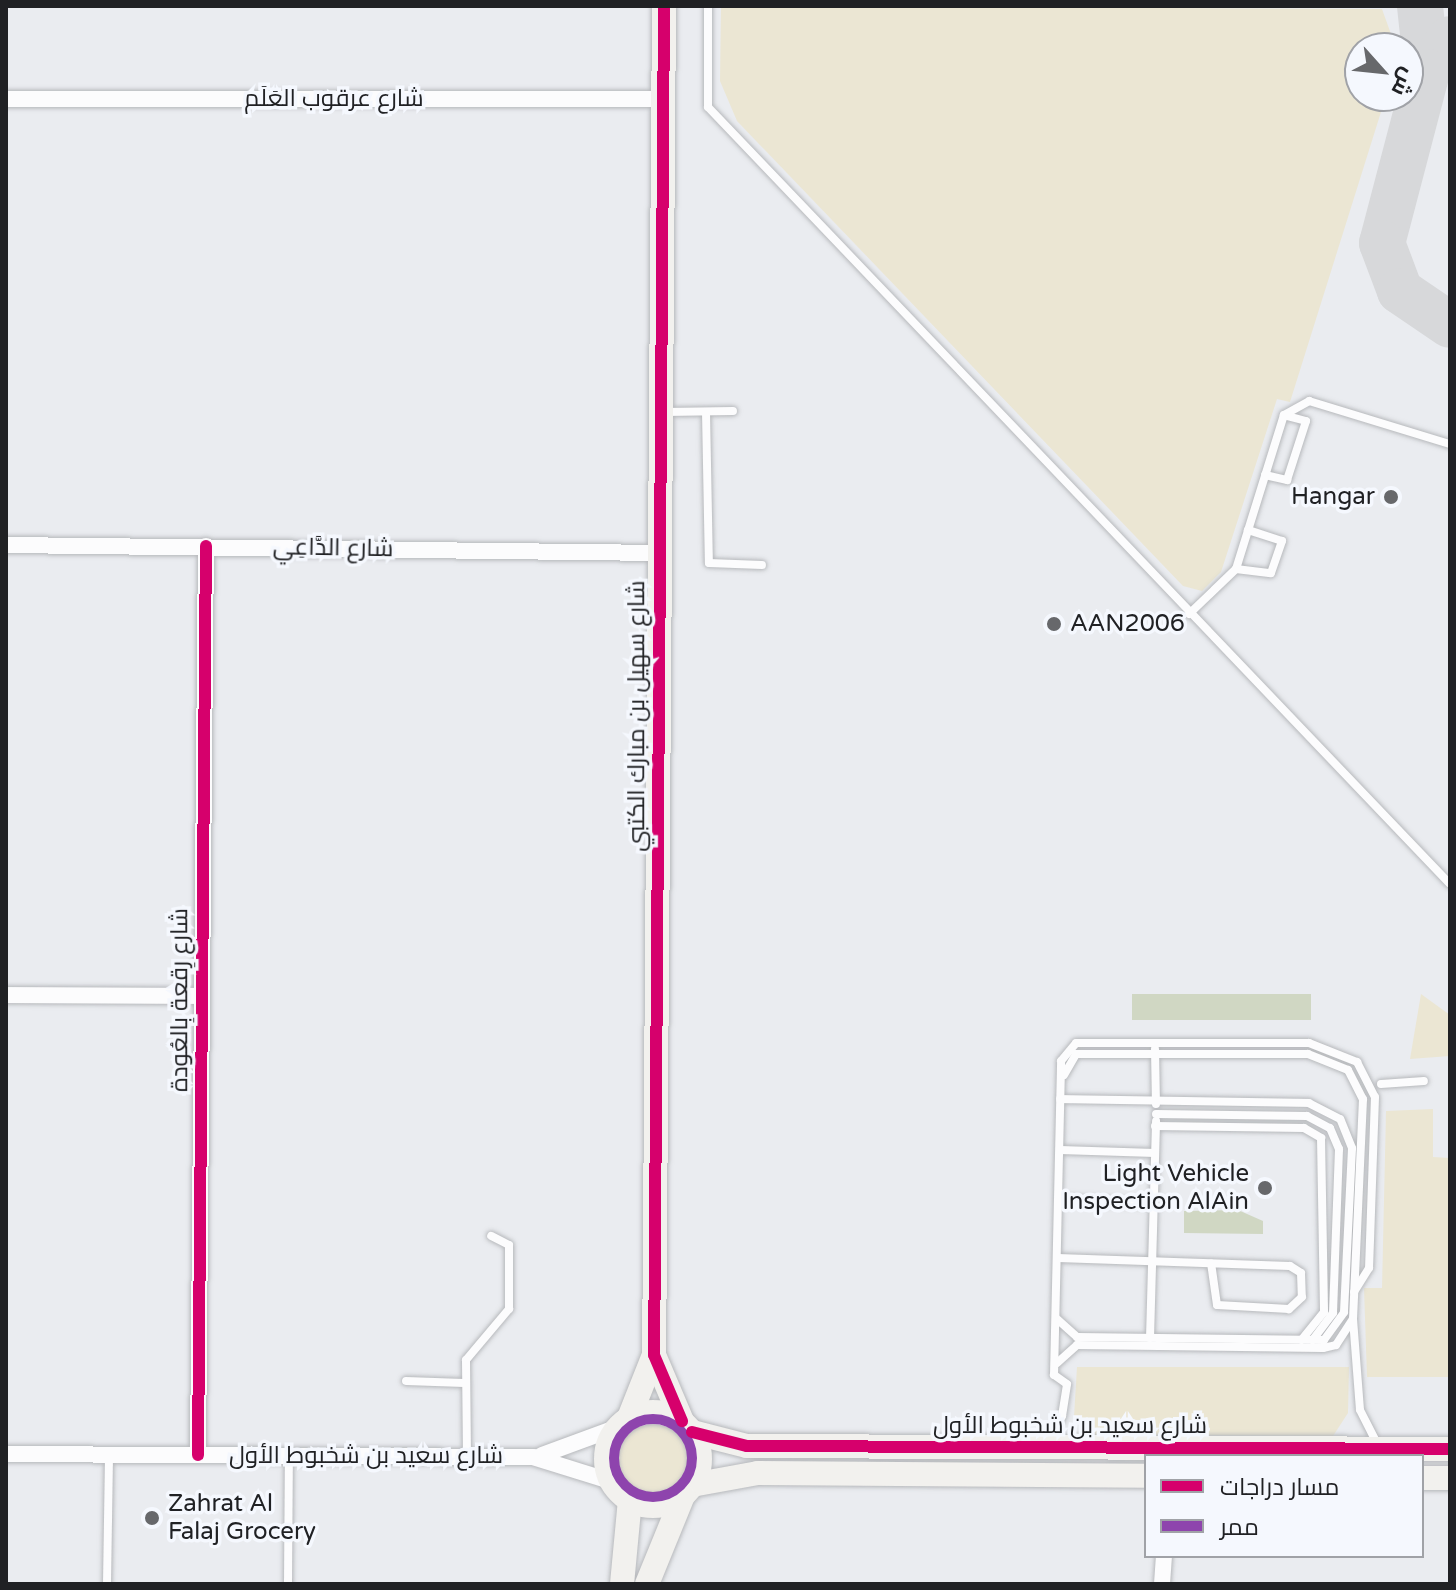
<!DOCTYPE html>
<meta charset="utf-8">
<style>
body{margin:0}
#map{position:relative;width:1456px;height:1590px;overflow:hidden;background:#eaecf0;font-family:"Varela Round",Cairo,sans-serif}
div>[style]{position:absolute}
[style*='--x']{left:calc(var(--x)*1px);top:calc(var(--y)*1px);width:calc(var(--w)*1px);rotate:calc(var(--a)*1deg)}
.green>*{inset:0;background:#d0d7c3;transform-origin:0 0}
.sand>*{inset:0;background:#ebe6d3}
.round{border-radius:50%}
.taxiway>*{height:46px;margin:-23px;padding:0 23px;transform-origin:23px;border-radius:23px;background:#d7d8da}
.roads{filter:drop-shadow(0 0 2px #b7b9bc) drop-shadow(0 0 2px #b7b9bc)}
.lane>*{height:8px;margin:-4px;padding:0 4px;transform-origin:4px;border-radius:4px;background:#fcfcfd}
.street>*{height:16px;margin:-8px;padding:0 8px;transform-origin:8px;border-radius:8px;background:#fcfcfd}
.secondary>*{height:24px;margin:-12px;padding:0 12px;transform-origin:12px;border-radius:12px;background:#f2f1ee}
.secondary>.ring{margin:-12px;padding:0;box-sizing:content-box;background:none;border:24px solid #f2f1ee;border-radius:50%}
.quiet>*{height:10px;margin-top:-5px;transform-origin:0;background:repeating-linear-gradient(90deg,#8e44ad 0 20px,transparent 0 30px)}
.quiet>.ring{margin:-5px;padding:0;box-sizing:content-box;background:none;border:10px solid #8e44ad;border-radius:50%}
.cycleway>*{height:12px;margin:-6px;padding:0 6px;transform-origin:6px;border-radius:6px;background:#d6006c}
.dots>*{width:22px;height:22px;translate:-50% -50%;box-sizing:border-box;border:4px solid #f5f8fe;border-radius:50%}
span{translate:-50% -50%;white-space:nowrap;text-align:center;line-height:1.15;-webkit-text-stroke:7px #f5f8fe;paint-order:stroke}
.street-label{font-size:24px;color:#202124}
.poi-label{font-size:24px;color:#202124}
.right{translate:-100% -50%;text-align:right}
.left{translate:0 -50%;text-align:left}
.frame{position:absolute;inset:0;border:8px solid #202124;pointer-events:none}
.legend{position:absolute;left:1144px;top:1454px;width:280px;height:104px;box-sizing:border-box;background:#f5f8fe;border:2px solid #a0a2a7;margin:0;padding:10px 14px;list-style:none;font-size:24px;color:#202124}
.legend li{display:flex;align-items:center;gap:16px;height:40px}
.legend b{width:40px;border:2px solid #a0a2a7}
.north{position:absolute;left:1344px;top:32px;width:80px;height:80px;box-sizing:border-box;background:#f5f8fe;border:2px solid #a0a2a7;border-radius:50%;rotate:117deg;font-size:22px;font-weight:700;line-height:32px;text-align:center;color:#202124}
.north::after{content:'';display:block;margin:auto;width:28px;height:36px;background:#67686b;clip-path:polygon(50% 0,100% 100%,50% 72%,0 100%)}
</style>
<div id="map">
<div class="green">
<i style="left:1132px;top:994px;width:179px;height:26px"></i>
<i style="clip-path:polygon(1238px 1210px,1263px 1221px,1263px 1234px,1184px 1233px,1184px 1211px)"></i>
</div>
<div class="sand">
<i style="clip-path:polygon(721px 6px,1382px 9px,1396px 48px,1360px 48px,1360px 96px,1386px 96px,1290px 402px,1277px 399px,1221px 572px,1202px 591px,1183px 586px,737px 121px,720px 81px)"></i>
<i style="clip-path:polygon(1421px 994px,1450px 1015px,1450px 1056px,1410px 1059px)"></i>
<i style="clip-path:polygon(1433px 1109px,1433px 1157px,1450px 1158px,1450px 1377px,1367px 1377px,1364px 1288px,1382px 1288px,1386px 1111px)"></i>
<i style="clip-path:polygon(1077px 1367px,1349px 1367px,1348px 1413px,1333px 1436px,1087px 1435px,1074px 1417px)"></i>
<i class="round" style="left:616px;top:1421px;width:74px;height:74px"></i>
</div>
<div class="taxiway">
<i style="--x:1420;--y:6;--w:66;--a:83.9"></i>
<i style="--x:1427;--y:72;--w:40;--a:-55.1"></i>
<i style="--x:1427;--y:72;--w:177;--a:104.7"></i>
<i style="--x:1382;--y:243;--w:51;--a:69.4"></i>
<i style="--x:1400;--y:291;--w:60;--a:34.2"></i>
</div>
<div class="roads">
<div class="lane">
<i style="--x:708;--y:6;--w:101;--a:90"></i>
<i style="--x:708;--y:107;--w:1074;--a:46.32"></i>
<i style="--x:665;--y:412;--w:68;--a:-0.8"></i>
<i style="--x:706;--y:412;--w:151;--a:88.9"></i>
<i style="--x:709;--y:563;--w:53;--a:2.2"></i>
<i style="--x:1265;--y:475;--w:23;--a:13"></i>
<i style="--x:1287;--y:480;--w:62;--a:-72.1"></i>
<i style="--x:1306;--y:421;--w:23;--a:-165"></i>
<i style="--x:1236;--y:569;--w:35;--a:7"></i>
<i style="--x:1271;--y:573;--w:34;--a:-71"></i>
<i style="--x:1282;--y:541;--w:36;--a:-162"></i>
<i style="--x:1189;--y:614;--w:65;--a:-43.8"></i>
<i style="--x:1236;--y:569;--w:161;--a:-72.7"></i>
<i style="--x:1284;--y:415;--w:29;--a:-29"></i>
<i style="--x:1309;--y:401;--w:147;--a:17"></i>
<i style="--x:1155;--y:1049;--w:55;--a:89"></i>
<i style="--x:1064;--y:1075;--w:24;--a:-60"></i>
<i style="--x:1076;--y:1054;--w:232;--a:0"></i>
<i style="--x:1308;--y:1054;--w:43;--a:21.8"></i>
<i style="--x:1348;--y:1070;--w:33;--a:63"></i>
<i style="--x:1363;--y:1099;--w:220;--a:92.6"></i>
<i style="--x:1353;--y:1319;--w:91;--a:85.6"></i>
<i style="--x:1360;--y:1410;--w:36;--a:63"></i>
<i style="--x:1381;--y:1084;--w:43;--a:-4"></i>
<i style="--x:1156;--y:1114;--w:151;--a:0.8"></i>
<i style="--x:1307;--y:1116;--w:26;--a:28"></i>
<i style="--x:1330;--y:1128;--w:23;--a:67"></i>
<i style="--x:1339;--y:1149;--w:164;--a:92.1"></i>
<i style="--x:1333;--y:1313;--w:34;--a:127"></i>
<i style="--x:1155;--y:1126;--w:149;--a:0.8"></i>
<i style="--x:1304;--y:1128;--w:20;--a:30"></i>
<i style="--x:1321;--y:1138;--w:174;--a:89"></i>
<i style="--x:1324;--y:1312;--w:36;--a:129"></i>
<i style="--x:1060;--y:1150;--w:95;--a:1.8"></i>
<i style="--x:1059;--y:1199;--w:95;--a:3"></i>
<i style="--x:1058;--y:1258;--w:232;--a:2"></i>
<i style="--x:1290;--y:1266;--w:13;--a:32"></i>
<i style="--x:1301;--y:1273;--w:24;--a:88"></i>
<i style="--x:1302;--y:1297;--w:18;--a:137"></i>
<i style="--x:1289;--y:1309;--w:72;--a:-176.8"></i>
<i style="--x:1217;--y:1305;--w:42;--a:-98.1"></i>
<i style="--x:1057;--y:1319;--w:27;--a:42"></i>
<i style="--x:1077;--y:1337;--w:247;--a:0.7"></i>
<i style="--x:1324;--y:1340;--w:34;--a:-54"></i>
<i style="--x:1344;--y:1312;--w:164;--a:-87.2"></i>
<i style="--x:1352;--y:1148;--w:31;--a:-112"></i>
<i style="--x:1340;--y:1119;--w:35;--a:-153"></i>
<i style="--x:1309;--y:1103;--w:249;--a:-179.1"></i>
<i style="--x:1150;--y:1338;--w:217;--a:-88.4"></i>
<i style="--x:1057;--y:1363;--w:27;--a:-42"></i>
<i style="--x:1077;--y:1345;--w:246;--a:0.7"></i>
<i style="--x:1323;--y:1348;--w:13;--a:-13"></i>
<i style="--x:1336;--y:1345;--w:31;--a:-57"></i>
<i style="--x:1054;--y:1375;--w:314;--a:-88.7"></i>
<i style="--x:1061;--y:1061;--w:23;--a:-50"></i>
<i style="--x:1076;--y:1043;--w:233;--a:0"></i>
<i style="--x:1309;--y:1043;--w:52;--a:21.6"></i>
<i style="--x:1357;--y:1062;--w:39;--a:63"></i>
<i style="--x:1375;--y:1097;--w:171;--a:92"></i>
<i style="--x:1369;--y:1268;--w:28;--a:122"></i>
<i style="--x:406;--y:1381;--w:58;--a:2"></i>
<i style="--x:1047;--y:1443;--w:31;--a:-61"></i>
<i style="--x:1062;--y:1416;--w:32;--a:-81"></i>
<i style="--x:1067;--y:1384;--w:16;--a:-145"></i>
<i style="--x:467;--y:1456;--w:96;--a:-90.6"></i>
<i style="--x:466;--y:1360;--w:67;--a:-49.9"></i>
<i style="--x:509;--y:1309;--w:64;--a:-90"></i>
<i style="--x:509;--y:1245;--w:20;--a:-153"></i>
<i style="--x:107;--y:1584;--w:129;--a:-89.1"></i>
<i style="--x:288;--y:1584;--w:128;--a:-89.6"></i>
</div>
<div class="street">
<i style="--x:6;--y:99;--w:657;--a:0"></i>
<i style="--x:6;--y:545;--w:654;--a:0.7"></i>
<i style="--x:6;--y:995;--w:196;--a:0.3"></i>
<i style="--x:6;--y:1454;--w:527;--a:0.33"></i>
<i style="--x:533;--y:1457;--w:81;--a:17.3"></i>
<i style="--x:198;--y:1455;--w:909;--a:-89.5"></i>
<i style="--x:542;--y:1455;--w:81;--a:-20.2"></i>
<i style="--x:1162;--y:1584;--w:28;--a:-86"></i>
</div>
<div class="secondary">
<i style="--x:664;--y:6;--w:1349;--a:90.42"></i>
<i style="--x:654;--y:1355;--w:72;--a:67"></i>
<i class="ring" style="left:606px;top:1412px;width:70px;height:70px"></i>
<i style="--x:629;--y:1418;--w:68;--a:-68.4"></i>
<i style="--x:692;--y:1432;--w:57;--a:14.3"></i>
<i style="--x:747;--y:1446;--w:703;--a:0.24"></i>
<i style="--x:1422;--y:1478;--w:28;--a:0"></i>
<i style="--x:692;--y:1485;--w:67;--a:-10.3"></i>
<i style="--x:758;--y:1473;--w:388;--a:0.4"></i>
<i style="--x:622;--y:1584;--w:84;--a:-84.6"></i>
<i style="--x:647;--y:1584;--w:95;--a:-67.8"></i>
</div>
</div>
<div class="quiet">
<i class="ring" style="left:614px;top:1419px;width:68px;height:68px"></i>
</div>
<div class="cycleway">
<i style="--x:664;--y:6;--w:1349;--a:90.42"></i>
<i style="--x:654;--y:1355;--w:72;--a:67"></i>
<i style="--x:692;--y:1432;--w:57;--a:14.3"></i>
<i style="--x:747;--y:1446;--w:703;--a:0.24"></i>
<i style="--x:198;--y:1455;--w:909;--a:-89.5"></i>
</div>
<div class="dots">
<i style="left:1391px;top:497px;background:#67686b"></i>
<i style="left:1054px;top:624px;background:#67686b"></i>
<i style="left:1265px;top:1188px;background:#67686b"></i>
<i style="left:152px;top:1518px;background:#67686b"></i>
</div>
<div class="street-label">
<span style="left:334px;top:99px">شارع عرقوب العَلَم</span>
<span style="left:333px;top:548px;rotate:1deg">شارع الدَّاعِي</span>
<span style="left:637px;top:716px;rotate:-90deg">شارع سهيل بن مبارك الكتبي</span>
<span style="left:180px;top:1000px;rotate:-90deg">شارع رِقعة بِالعُودة</span>
<span style="left:1070px;top:1426px">شارع سعيد بن شخبوط الأول</span>
<span style="left:366px;top:1456px">شارع سعيد بن شخبوط الأول</span>
</div>
<div class="poi-label">
<span class="right" style="left:1375px;top:497px">Hangar</span>
<span class="left" style="left:1070px;top:624px">AAN2006</span>
<span class="right" style="left:1249px;top:1188px">Light Vehicle<br>Inspection AlAin</span>
<span class="left" style="left:168px;top:1518px">Zahrat Al<br>Falaj Grocery</span>
</div>
<div class="frame"></div>
<ul class="legend">
<li><b style="height:10px;background:#d6006c"></b>مسار دراجات</li>
<li><b style="height:10px;background:#8e44ad"></b>ممر</li>
</ul>
<div class="north">ش</div>
</div>
